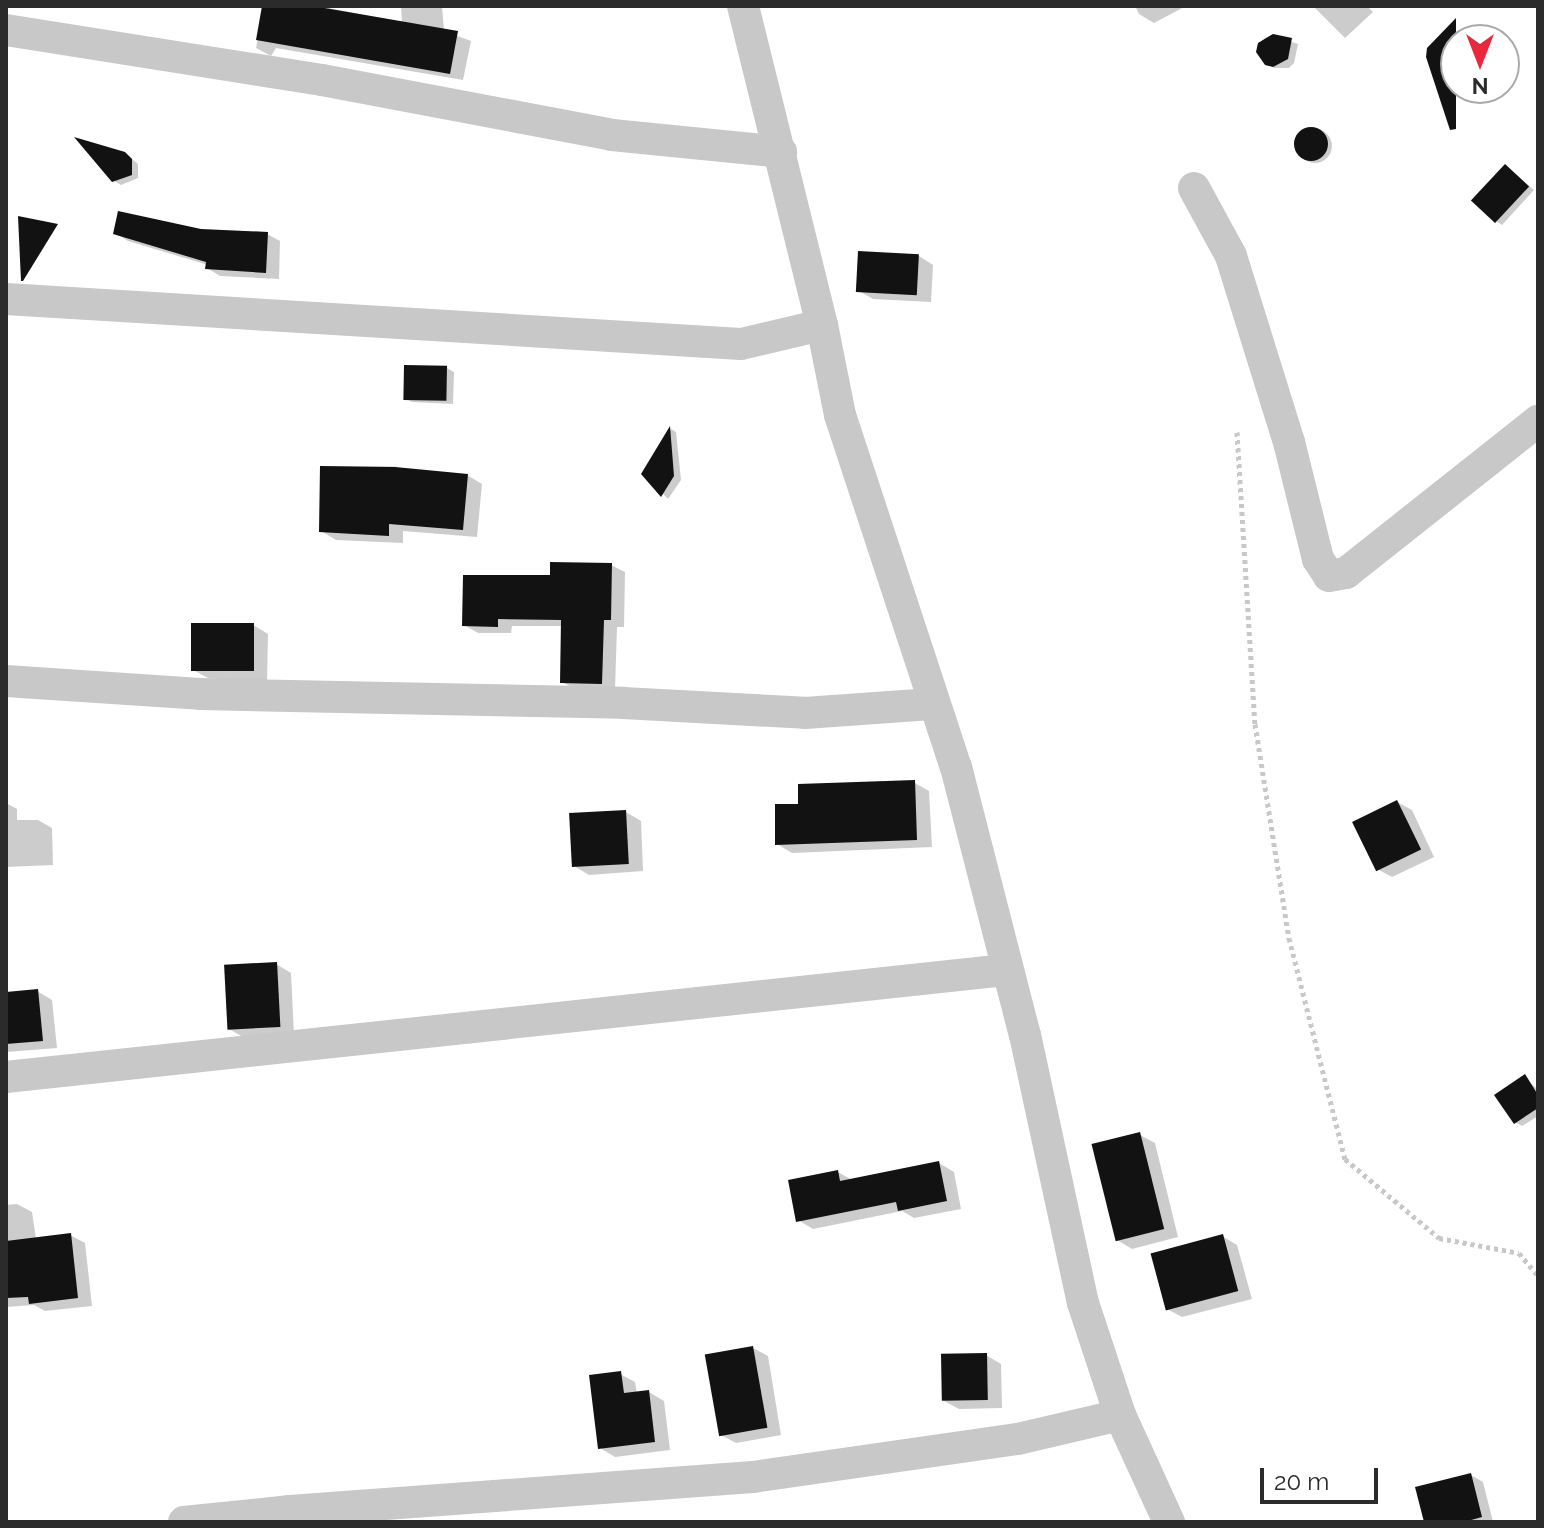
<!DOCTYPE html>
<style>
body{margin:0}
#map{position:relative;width:1544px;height:1528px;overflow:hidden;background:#fff;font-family:Raleway,sans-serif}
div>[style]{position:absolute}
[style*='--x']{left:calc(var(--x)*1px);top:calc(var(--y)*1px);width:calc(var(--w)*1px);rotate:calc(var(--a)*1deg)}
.shadow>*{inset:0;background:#0003}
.round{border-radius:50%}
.building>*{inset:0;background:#121212;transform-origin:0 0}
.path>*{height:5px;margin-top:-2.5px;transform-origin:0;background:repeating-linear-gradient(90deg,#c8c8c8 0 4px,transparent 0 8px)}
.street>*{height:32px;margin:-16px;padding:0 16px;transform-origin:16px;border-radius:16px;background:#c8c8c8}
span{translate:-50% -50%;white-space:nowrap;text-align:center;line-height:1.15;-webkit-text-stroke:8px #fff;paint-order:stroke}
.frame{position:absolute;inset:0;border:8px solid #2b2b2b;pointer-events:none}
.north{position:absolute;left:1440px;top:24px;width:80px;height:80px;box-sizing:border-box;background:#fff;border:2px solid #aaa;border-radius:50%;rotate:180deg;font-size:22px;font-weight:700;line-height:32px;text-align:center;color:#2b2b2b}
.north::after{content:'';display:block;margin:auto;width:28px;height:36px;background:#e9273d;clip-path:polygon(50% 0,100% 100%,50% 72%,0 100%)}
.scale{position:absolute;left:1260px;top:1468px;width:118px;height:36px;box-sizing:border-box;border:4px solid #2b2b2b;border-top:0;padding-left:10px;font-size:24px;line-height:28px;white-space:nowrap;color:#2b2b2b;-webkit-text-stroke:6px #fff;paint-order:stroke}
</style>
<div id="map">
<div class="shadow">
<i style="clip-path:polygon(264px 6px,318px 6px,402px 22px,401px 6px,442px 6px,444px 31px,471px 41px,463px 80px,276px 48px,271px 56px,256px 48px)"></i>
<i style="clip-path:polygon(1135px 6px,1186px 6px,1154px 23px,1139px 14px)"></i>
<i style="clip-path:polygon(1317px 6px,1367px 6px,1373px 12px,1345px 38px,1315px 8px)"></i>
<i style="clip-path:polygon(1273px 36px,1298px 44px,1294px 63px,1289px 68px,1274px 68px,1258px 52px,1265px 38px)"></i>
<i class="round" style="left:1298px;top:129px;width:34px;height:34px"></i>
<i style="clip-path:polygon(125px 153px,138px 164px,138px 178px,121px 185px,114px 181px)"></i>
<i style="clip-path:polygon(1506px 166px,1534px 190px,1502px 225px,1496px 221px)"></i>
<i style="clip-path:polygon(201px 231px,267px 234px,280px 241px,279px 279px,220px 276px,207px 268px,208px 265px,128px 241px,115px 233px)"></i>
<i style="clip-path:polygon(919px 256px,933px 265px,931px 302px,873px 299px,859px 291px)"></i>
<i style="clip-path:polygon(447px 368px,454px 372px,453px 404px,412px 402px,405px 398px)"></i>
<i style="clip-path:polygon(671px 429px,676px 432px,681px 480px,668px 499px,643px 473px)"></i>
<i style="clip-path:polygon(467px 475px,482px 484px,477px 537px,403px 531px,403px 543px,336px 540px,321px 531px)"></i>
<i style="clip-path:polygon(611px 565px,625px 572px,624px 627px,617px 627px,615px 690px,575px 689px,562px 682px,563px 626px,512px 626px,511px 633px,478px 633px,464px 625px,552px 577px)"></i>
<i style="clip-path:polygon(253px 625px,268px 634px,267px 683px,208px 678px,193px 670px)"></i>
<i style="clip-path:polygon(915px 783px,929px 791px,932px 847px,792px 853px,777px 844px,800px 806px)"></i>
<i style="clip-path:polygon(1397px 802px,1412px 810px,1434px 857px,1392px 877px,1377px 869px)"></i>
<i style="clip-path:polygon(6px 803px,17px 809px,17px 820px,38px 820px,52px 828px,53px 865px,6px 867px)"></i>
<i style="clip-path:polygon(626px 812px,641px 821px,643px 871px,589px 875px,574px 866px)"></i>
<i style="clip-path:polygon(276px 964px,291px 973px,294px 1035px,243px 1037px,229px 1029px)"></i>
<i style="clip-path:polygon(37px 991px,52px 1000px,57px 1048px,6px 1052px,6px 993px)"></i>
<i style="clip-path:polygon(1525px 1077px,1538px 1090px,1538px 1116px,1522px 1126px,1515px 1122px)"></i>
<i style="clip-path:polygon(1140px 1135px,1155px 1143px,1178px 1237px,1132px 1249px,1117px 1240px)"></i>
<i style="clip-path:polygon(939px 1163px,954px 1172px,961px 1209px,914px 1218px,902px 1211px,813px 1229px,798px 1220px,838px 1172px,852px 1180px)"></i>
<i style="clip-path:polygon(17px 1204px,32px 1212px,36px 1239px,70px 1235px,85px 1243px,92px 1306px,45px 1311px,34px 1305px,6px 1307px,6px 1205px)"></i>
<i style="clip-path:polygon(1222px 1236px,1237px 1245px,1252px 1299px,1182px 1317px,1167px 1309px)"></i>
<i style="clip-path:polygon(753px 1348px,768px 1356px,781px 1435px,736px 1443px,721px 1435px)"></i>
<i style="clip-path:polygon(986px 1355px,1001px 1364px,1002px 1408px,959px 1409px,944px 1401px)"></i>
<i style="clip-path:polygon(620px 1374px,635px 1382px,637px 1394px,649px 1392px,664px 1401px,670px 1450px,615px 1457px,600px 1448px)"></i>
<i style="clip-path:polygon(1471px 1475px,1483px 1482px,1493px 1522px,1426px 1522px)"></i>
</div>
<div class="building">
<i style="clip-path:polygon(262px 6px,313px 6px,458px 31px,450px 74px,256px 40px)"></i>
<i style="clip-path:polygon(1456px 18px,1456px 129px,1450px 130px,1426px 57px,1427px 48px)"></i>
<i style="clip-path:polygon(1273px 34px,1292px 38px,1288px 59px,1273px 67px,1265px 65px,1256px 52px,1258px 43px)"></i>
<i class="round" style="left:1294px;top:127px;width:34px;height:34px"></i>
<i style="clip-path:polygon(74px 137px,125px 152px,132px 159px,132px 175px,112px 182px)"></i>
<i style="left:1505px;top:164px;width:33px;height:50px;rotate:43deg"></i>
<i style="clip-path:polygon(118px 211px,201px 229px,268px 232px,266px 273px,205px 269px,206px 262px,113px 234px)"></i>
<i style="clip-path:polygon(18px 216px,58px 224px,23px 281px,21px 281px)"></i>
<i style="left:858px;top:251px;width:61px;height:41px;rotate:3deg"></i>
<i style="left:404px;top:365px;width:43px;height:35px;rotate:1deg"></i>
<i style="clip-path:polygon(670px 426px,674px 476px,661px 497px,641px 474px)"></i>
<i style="clip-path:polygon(320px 466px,401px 467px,395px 467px,468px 474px,463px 530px,389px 524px,389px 536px,319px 532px)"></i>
<i style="clip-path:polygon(550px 562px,612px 563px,611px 620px,604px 620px,602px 684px,560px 683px,561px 620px,498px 619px,498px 627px,462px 626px,463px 575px,550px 575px)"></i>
<i style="left:191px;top:623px;width:63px;height:48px"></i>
<i style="clip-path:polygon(915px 780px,917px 840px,775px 845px,775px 804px,798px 804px,798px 784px)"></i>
<i style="left:1397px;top:800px;width:55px;height:50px;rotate:64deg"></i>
<i style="left:626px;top:810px;width:54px;height:57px;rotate:87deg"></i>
<i style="left:277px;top:962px;width:65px;height:53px;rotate:87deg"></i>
<i style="clip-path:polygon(38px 989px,43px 1041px,6px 1044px,6px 992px)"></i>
<i style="clip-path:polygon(1525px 1074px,1538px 1095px,1538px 1108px,1514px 1124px,1494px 1095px)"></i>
<i style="left:1140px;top:1132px;width:100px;height:50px;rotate:76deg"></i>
<i style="clip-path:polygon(939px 1161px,947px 1201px,898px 1211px,896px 1202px,796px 1222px,788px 1180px,838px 1170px,840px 1181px)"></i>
<i style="clip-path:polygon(71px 1233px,78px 1298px,29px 1304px,28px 1297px,6px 1298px,6px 1241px)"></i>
<i style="left:1223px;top:1234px;width:59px;height:75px;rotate:75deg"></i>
<i style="left:753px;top:1346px;width:83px;height:49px;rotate:80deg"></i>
<i style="left:987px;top:1353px;width:47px;height:46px;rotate:89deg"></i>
<i style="clip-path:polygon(621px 1371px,624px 1393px,649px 1390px,655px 1442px,598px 1449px,589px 1375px)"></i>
<i style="clip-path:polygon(1471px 1473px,1482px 1517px,1464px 1522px,1424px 1522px,1415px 1487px)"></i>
</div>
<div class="path">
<i style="--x:1237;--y:432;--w:293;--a:86.5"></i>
<i style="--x:1255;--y:724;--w:217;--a:81"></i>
<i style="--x:1289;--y:938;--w:228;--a:75.8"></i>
<i style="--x:1345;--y:1159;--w:123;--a:40"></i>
<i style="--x:1439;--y:1238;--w:81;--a:10.6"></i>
<i style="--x:1519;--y:1253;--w:30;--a:50"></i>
</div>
<div class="street">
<i style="--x:743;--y:6;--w:329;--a:76.1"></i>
<i style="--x:822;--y:325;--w:92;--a:78.7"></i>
<i style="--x:840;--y:415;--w:371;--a:71.8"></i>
<i style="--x:956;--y:767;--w:277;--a:75.6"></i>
<i style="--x:1025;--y:1035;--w:274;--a:77.8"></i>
<i style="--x:1083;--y:1303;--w:118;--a:71.7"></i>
<i style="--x:1120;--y:1415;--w:118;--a:65.4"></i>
<i style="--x:6;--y:30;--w:320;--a:9"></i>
<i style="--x:322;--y:80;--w:295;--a:10.7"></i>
<i style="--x:612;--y:135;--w:170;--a:5.7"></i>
<i style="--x:1194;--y:188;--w:77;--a:61.4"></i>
<i style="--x:1231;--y:256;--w:195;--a:72.7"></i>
<i style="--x:1289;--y:442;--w:121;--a:76.1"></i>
<i style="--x:1318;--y:559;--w:20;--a:57"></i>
<i style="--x:1329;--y:576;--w:17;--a:-10"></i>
<i style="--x:1346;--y:573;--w:245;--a:-38.4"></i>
<i style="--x:6;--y:299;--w:736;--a:3.5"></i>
<i style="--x:741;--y:344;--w:83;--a:-13.2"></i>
<i style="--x:6;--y:681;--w:194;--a:3.8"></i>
<i style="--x:200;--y:694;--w:423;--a:1.2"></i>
<i style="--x:623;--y:703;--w:182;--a:3.1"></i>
<i style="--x:805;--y:713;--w:127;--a:-4.1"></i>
<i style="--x:6;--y:1077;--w:1005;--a:-6.11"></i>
<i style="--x:184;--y:1522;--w:107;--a:-5.9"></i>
<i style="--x:290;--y:1511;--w:464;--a:-4.2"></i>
<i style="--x:753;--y:1477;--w:268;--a:-8.2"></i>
<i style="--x:1018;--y:1439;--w:105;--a:-13.2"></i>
</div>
<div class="frame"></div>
<div class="north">N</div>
<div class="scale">20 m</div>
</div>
